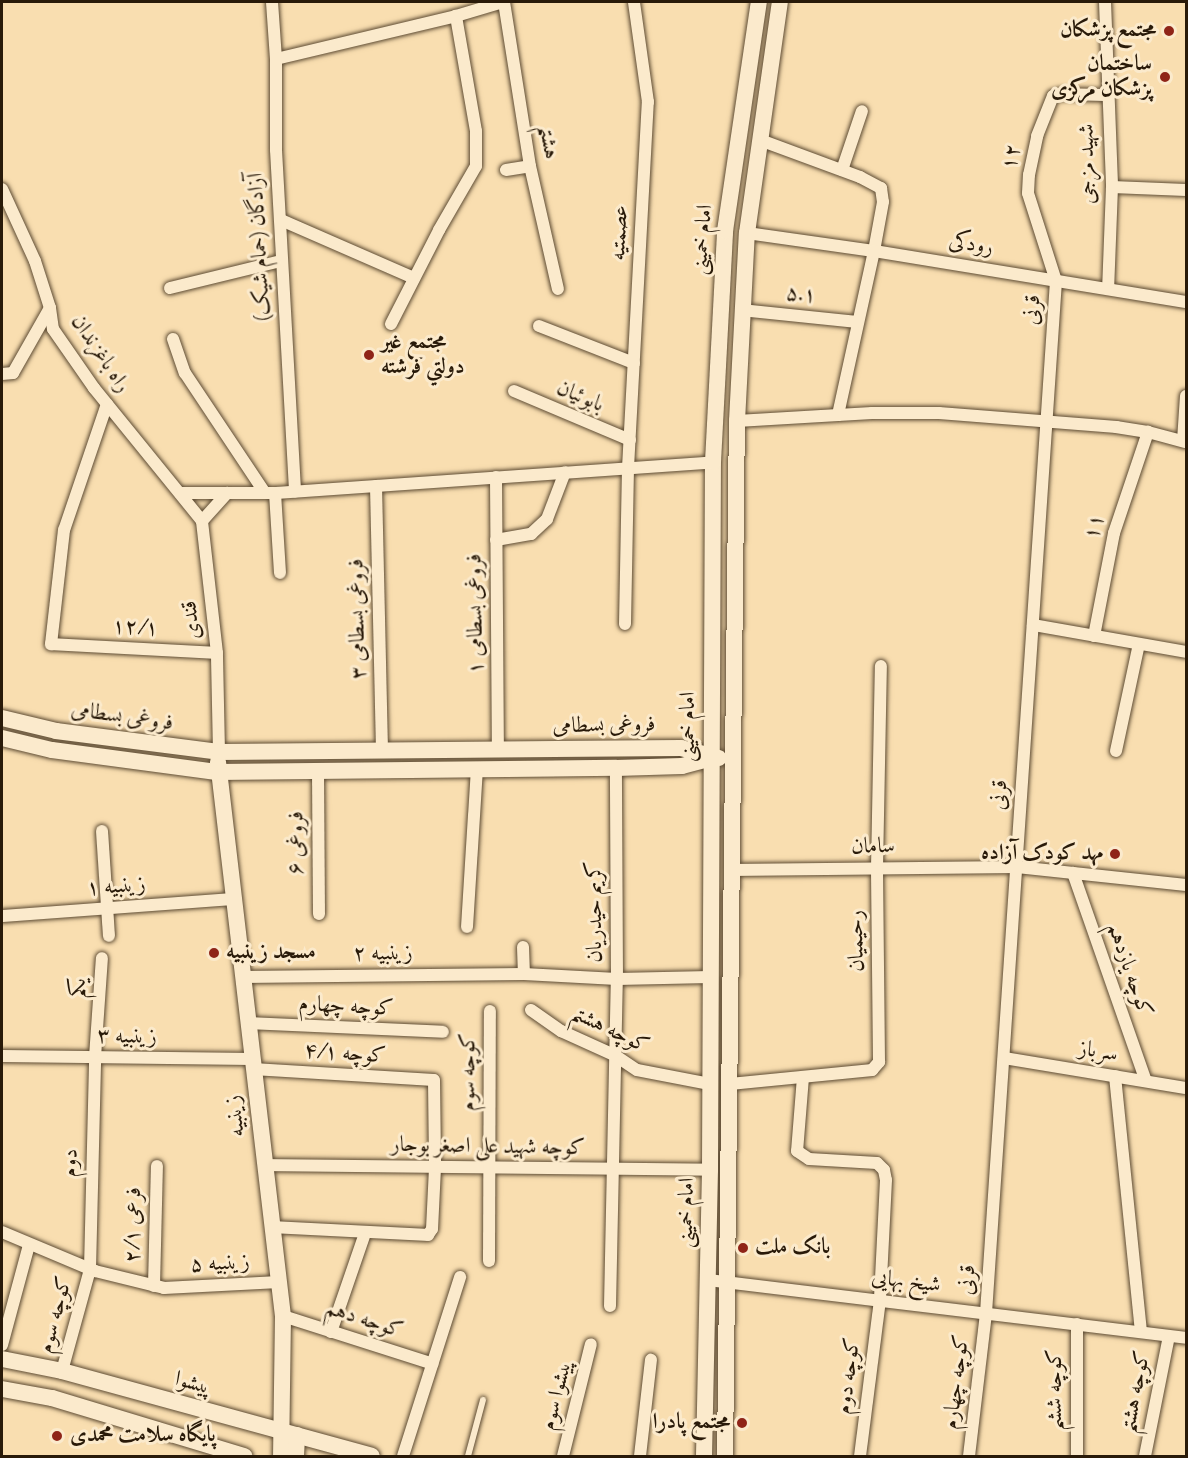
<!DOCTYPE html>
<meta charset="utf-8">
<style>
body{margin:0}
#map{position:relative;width:1188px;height:1458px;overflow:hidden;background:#f9deb0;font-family:"IM FELL English",Amiri,serif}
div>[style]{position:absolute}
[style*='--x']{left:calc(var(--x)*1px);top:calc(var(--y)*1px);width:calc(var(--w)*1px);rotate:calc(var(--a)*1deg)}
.roads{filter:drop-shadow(0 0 2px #5d4b33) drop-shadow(0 0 2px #5d4b33)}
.lane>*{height:6px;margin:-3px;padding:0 3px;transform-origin:3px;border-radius:3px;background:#fbeacc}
.street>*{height:12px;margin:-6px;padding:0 6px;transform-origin:6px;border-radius:6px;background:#fbeacc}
.secondary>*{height:16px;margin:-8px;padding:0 8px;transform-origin:8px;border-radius:8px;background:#fbeacc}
.dots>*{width:16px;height:16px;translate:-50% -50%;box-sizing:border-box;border:3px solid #fbeacc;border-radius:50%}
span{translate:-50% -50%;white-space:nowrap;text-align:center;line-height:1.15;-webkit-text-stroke:6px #fbeacc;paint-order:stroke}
.poi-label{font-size:22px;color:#291a09;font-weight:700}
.right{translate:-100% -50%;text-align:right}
.left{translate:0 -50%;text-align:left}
.street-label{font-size:22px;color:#291a09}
.frame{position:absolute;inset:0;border:3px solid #291a09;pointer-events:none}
</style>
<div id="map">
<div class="roads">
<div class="lane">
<i style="--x:468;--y:1456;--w:58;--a:-75"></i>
</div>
<div class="street">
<i style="--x:272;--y:2;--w:57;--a:86"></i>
<i style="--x:276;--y:59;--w:91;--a:90"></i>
<i style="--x:276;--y:150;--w:342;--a:86.8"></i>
<i style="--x:504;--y:2;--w:166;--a:81"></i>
<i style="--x:530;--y:166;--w:126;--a:77.2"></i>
<i style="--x:1105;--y:2;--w:185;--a:87.8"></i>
<i style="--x:1112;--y:187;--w:102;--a:92.2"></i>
<i style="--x:276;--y:59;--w:185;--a:-13.4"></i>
<i style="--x:456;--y:16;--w:49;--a:-16.6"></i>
<i style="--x:760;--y:140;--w:107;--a:20.3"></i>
<i style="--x:860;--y:177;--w:24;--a:28"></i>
<i style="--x:881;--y:188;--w:14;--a:82"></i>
<i style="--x:883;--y:202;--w:50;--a:100.4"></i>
<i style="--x:874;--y:251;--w:168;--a:102.4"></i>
<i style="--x:506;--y:170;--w:24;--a:-9"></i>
<i style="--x:842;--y:170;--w:62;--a:-71.3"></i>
<i style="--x:1112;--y:187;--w:74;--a:2.3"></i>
<i style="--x:2;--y:189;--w:79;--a:65.4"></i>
<i style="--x:35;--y:261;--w:49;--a:72.3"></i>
<i style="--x:50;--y:308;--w:21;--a:82"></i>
<i style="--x:53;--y:329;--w:72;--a:55.2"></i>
<i style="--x:94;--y:388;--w:171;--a:50.9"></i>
<i style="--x:281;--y:220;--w:145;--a:23.6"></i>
<i style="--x:747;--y:233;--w:128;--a:8.1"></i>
<i style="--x:874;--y:251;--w:316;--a:9.3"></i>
<i style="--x:170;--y:288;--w:114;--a:-13.7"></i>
<i style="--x:741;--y:310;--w:117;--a:5.9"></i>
<i style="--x:391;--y:324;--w:106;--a:-62.9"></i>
<i style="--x:439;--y:230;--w:74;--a:-60"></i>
<i style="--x:476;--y:166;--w:35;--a:-90"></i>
<i style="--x:476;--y:131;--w:117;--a:-99.9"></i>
<i style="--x:539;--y:326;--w:102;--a:21.3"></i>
<i style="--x:173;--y:339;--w:36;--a:71"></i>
<i style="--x:185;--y:373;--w:144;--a:56.3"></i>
<i style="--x:2;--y:374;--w:11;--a:-5"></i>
<i style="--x:13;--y:373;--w:75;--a:-60.4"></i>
<i style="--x:514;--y:391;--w:126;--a:22.9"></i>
<i style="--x:107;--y:404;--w:133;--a:108.8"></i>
<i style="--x:64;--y:530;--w:115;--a:96.5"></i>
<i style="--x:51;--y:644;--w:166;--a:3.1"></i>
<i style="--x:737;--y:421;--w:135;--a:-3.4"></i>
<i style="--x:872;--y:413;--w:67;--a:0"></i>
<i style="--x:939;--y:413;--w:178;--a:4.5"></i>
<i style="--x:1116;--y:427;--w:32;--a:9"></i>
<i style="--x:1148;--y:432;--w:39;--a:15"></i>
<i style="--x:1183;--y:441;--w:45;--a:-86.2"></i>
<i style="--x:496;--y:477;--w:273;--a:89.6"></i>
<i style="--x:376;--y:486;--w:265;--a:88.7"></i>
<i style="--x:180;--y:493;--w:95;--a:0"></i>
<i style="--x:275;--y:493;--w:439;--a:-4"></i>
<i style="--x:275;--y:493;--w:80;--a:86.4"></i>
<i style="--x:496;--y:540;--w:36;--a:-10"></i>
<i style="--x:531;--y:534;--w:22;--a:-43"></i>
<i style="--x:547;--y:519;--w:50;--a:-69"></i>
<i style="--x:625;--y:624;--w:156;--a:-88.9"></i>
<i style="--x:628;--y:468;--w:367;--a:-86.9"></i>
<i style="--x:648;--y:102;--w:101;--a:-98"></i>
<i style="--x:1033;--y:625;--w:155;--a:10"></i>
<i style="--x:1094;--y:636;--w:105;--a:-79"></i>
<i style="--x:1114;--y:533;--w:107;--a:-71.4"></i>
<i style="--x:1116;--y:751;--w:109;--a:-77.9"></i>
<i style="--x:219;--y:752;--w:99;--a:-91.2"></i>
<i style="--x:217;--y:653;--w:133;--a:-96.5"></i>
<i style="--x:202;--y:521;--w:38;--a:-48"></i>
<i style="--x:318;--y:772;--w:142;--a:89.6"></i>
<i style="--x:102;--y:831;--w:105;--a:86.2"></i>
<i style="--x:730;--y:870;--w:287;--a:-0.6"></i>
<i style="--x:1017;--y:867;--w:170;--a:6.1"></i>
<i style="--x:1073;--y:873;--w:220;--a:70.7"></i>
<i style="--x:2;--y:916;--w:232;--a:-4.2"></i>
<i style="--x:467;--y:927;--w:158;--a:-86.4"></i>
<i style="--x:523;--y:947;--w:27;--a:88"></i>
<i style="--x:242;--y:977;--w:282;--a:-0.6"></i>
<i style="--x:524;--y:974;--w:93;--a:3.1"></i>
<i style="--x:617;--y:979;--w:93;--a:-1.2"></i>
<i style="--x:531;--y:1010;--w:37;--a:35"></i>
<i style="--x:561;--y:1031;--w:60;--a:24.4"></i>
<i style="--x:616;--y:1056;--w:25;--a:34"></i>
<i style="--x:637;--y:1070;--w:74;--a:10.9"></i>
<i style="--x:248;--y:1023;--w:195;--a:2.6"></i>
<i style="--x:2;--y:1056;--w:250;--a:0.7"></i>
<i style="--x:1004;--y:1058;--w:184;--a:9.4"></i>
<i style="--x:253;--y:1069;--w:181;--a:3.5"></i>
<i style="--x:434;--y:1080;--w:88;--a:89.3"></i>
<i style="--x:435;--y:1168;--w:61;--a:92.8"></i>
<i style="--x:432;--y:1229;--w:7;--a:124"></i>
<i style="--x:428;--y:1235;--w:156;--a:-177.1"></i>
<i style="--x:1115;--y:1076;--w:257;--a:84.2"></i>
<i style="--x:803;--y:1077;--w:74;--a:94.6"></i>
<i style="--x:797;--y:1151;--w:14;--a:34"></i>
<i style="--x:809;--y:1159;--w:68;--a:3.4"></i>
<i style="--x:877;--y:1163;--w:10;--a:45"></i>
<i style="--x:884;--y:1170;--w:10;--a:79"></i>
<i style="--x:886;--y:1180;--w:120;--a:92.9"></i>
<i style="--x:880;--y:1300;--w:157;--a:97.3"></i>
<i style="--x:730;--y:1084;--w:143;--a:-5.6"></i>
<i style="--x:872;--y:1070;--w:11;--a:-49"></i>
<i style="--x:879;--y:1062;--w:194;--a:-90.6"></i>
<i style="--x:877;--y:868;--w:202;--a:-88.9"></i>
<i style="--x:265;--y:1165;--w:445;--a:0.6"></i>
<i style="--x:2;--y:1232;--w:101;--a:22.8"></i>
<i style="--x:95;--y:1271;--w:71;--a:13.8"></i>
<i style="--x:164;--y:1288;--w:115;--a:-3"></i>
<i style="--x:489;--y:1261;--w:250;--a:-89.8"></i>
<i style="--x:708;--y:1280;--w:482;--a:6.9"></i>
<i style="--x:154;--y:1286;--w:120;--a:-88.6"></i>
<i style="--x:610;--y:1306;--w:327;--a:-88.8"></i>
<i style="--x:617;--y:979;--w:211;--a:-90.3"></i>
<i style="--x:283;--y:1316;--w:157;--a:17.7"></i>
<i style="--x:331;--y:1332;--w:105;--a:-71"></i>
<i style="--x:2;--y:1345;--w:104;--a:-74.9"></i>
<i style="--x:62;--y:1371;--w:106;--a:-74.6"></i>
<i style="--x:90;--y:1269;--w:212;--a:-88.6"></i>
<i style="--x:95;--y:1057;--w:99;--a:-86"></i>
<i style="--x:403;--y:1456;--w:188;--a:-72.3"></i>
<i style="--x:563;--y:1456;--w:115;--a:-76"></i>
<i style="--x:640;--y:1456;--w:97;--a:-83.5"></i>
<i style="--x:969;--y:1456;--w:144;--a:-83.2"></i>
<i style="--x:986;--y:1313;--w:1034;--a:-86.12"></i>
<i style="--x:1056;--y:281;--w:92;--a:-107.7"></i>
<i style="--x:1028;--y:193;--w:18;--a:-87"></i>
<i style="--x:1029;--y:175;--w:40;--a:-78"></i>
<i style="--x:1037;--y:136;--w:43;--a:-68.2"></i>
<i style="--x:1053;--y:96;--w:8;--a:-14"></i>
<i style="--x:1061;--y:94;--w:48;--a:1.2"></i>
<i style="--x:1077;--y:1456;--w:132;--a:-90"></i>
<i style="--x:1145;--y:1456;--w:122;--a:-78.7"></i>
</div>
<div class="secondary">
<i style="--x:2;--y:718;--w:56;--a:13.5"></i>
<i style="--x:56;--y:731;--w:164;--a:7.3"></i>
<i style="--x:219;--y:752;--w:462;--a:-0.5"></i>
<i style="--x:681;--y:748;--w:39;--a:15"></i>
<i style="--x:2;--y:738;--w:51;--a:13.5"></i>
<i style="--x:52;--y:750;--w:166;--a:7.6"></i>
<i style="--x:217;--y:772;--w:399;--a:-0.6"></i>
<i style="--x:616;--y:768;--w:66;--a:-1.7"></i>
<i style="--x:682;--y:766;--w:30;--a:-15"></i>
<i style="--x:218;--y:762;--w:558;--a:83.31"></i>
<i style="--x:283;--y:1316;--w:140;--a:90.8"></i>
<i style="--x:2;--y:1359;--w:61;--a:11.3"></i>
<i style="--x:62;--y:1371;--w:321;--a:15.3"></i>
<i style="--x:2;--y:1389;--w:51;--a:10.2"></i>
<i style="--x:52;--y:1398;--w:201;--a:16.8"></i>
<i style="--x:296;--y:1456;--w:21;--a:-87"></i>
<i style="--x:704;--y:1456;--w:286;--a:-88.8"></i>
<i style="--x:710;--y:1170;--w:708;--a:-89.76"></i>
<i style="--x:713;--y:462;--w:231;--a:-87"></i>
<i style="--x:725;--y:231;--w:232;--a:-81.6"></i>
<i style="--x:725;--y:1456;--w:1035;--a:-89.34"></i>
<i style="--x:737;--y:421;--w:188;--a:-87"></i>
<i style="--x:747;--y:233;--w:233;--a:-81.9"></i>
</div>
</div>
<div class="dots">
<i style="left:1169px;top:31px;background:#8f2418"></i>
<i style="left:1165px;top:77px;background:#8f2418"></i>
<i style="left:369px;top:355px;background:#8f2418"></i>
<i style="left:1115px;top:854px;background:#8f2418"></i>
<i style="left:214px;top:953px;background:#8f2418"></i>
<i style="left:743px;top:1248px;background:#8f2418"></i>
<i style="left:742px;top:1423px;background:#8f2418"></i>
<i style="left:57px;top:1436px;background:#8f2418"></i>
</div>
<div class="poi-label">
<span class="right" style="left:1156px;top:31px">مجتمع پزشکان</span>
<span class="right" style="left:1152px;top:77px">ساختمان<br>پزشکان مرکزی</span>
<span class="left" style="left:381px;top:355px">مجتمع غير<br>دولتي فرشته</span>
<span class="right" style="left:1103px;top:854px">مهد کودک آزاده</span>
<span class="left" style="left:226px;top:953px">مسجد زینبیه</span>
<span class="left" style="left:755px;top:1248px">بانک ملت</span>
<span class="right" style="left:730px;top:1423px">مجتمع پادرا</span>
<span class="left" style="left:70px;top:1436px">پایگاه سلامت محمدی</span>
</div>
<div class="street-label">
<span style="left:548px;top:142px;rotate:80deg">هشتم</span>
<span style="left:1012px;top:157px;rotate:-79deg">۱۲</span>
<span style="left:1088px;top:164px;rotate:-91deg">شهید مزجی</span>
<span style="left:620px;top:233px;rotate:-87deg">عصمتیه</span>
<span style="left:703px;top:240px;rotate:-85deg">امام خمینی</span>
<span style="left:971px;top:245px;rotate:9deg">رودکی</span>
<span style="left:260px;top:247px;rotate:-93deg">آزادگان (حمام شیک)</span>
<span style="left:801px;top:295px;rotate:6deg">۵.۱</span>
<span style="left:1033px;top:310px;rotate:-86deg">قرنی</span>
<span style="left:100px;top:354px;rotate:56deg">راه باغزندان</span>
<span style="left:580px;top:397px;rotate:23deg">بابوئیان</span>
<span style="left:1095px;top:527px;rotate:-74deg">۱۱</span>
<span style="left:476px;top:614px;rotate:-91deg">فروغی بسطامی ۱</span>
<span style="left:358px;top:619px;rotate:-91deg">فروغی بسطامی ۳</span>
<span style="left:192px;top:620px;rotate:-97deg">قندی</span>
<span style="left:135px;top:628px;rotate:3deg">۱۲/۱</span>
<span style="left:122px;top:717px;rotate:8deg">فروغی بسطامی</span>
<span style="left:604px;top:726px;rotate:-1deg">فروغی بسطامی</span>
<span style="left:689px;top:727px;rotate:-90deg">امام خمینی</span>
<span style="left:1000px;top:795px;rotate:-86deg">قرنی</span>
<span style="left:297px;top:843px;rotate:-90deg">فروغی ۶</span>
<span style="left:873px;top:847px;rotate:-1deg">سامان</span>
<span style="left:116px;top:887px;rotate:-4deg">زینبیه ۱</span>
<span style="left:596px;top:912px;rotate:-90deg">کریم حیدریان</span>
<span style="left:857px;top:941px;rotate:-91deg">رحیمیان</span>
<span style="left:383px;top:954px;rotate:-1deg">زینبیه ۲</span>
<span style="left:1129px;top:970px;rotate:71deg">کوچه یازدهم</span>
<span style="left:79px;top:988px;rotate:-86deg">یکم</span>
<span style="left:346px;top:1007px;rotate:3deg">کوچه چهارم</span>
<span style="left:610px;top:1030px;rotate:26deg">کوچه هشتم</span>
<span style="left:127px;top:1037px;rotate:1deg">زینبیه ۳</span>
<span style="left:1098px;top:1052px;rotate:9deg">سرباز</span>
<span style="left:345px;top:1054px;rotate:4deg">کوچه ۴/۱</span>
<span style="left:469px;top:1072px;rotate:-90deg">کوچه سوم</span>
<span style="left:236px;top:1116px;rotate:-97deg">زینبیه</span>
<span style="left:488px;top:1147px;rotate:1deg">کوچه شهید علی اصغر بوجار</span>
<span style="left:71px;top:1163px;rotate:-89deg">دوم</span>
<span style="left:687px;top:1213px;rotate:-89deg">امام خمینی</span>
<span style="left:134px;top:1225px;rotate:-89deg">فرعی ۲/۱</span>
<span style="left:220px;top:1264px;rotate:-3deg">زینبیه ۵</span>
<span style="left:968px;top:1280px;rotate:-86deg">قرنی</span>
<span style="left:906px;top:1282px;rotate:7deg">شیخ بهایی</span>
<span style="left:56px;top:1315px;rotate:-75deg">کوچه سوم</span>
<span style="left:364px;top:1320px;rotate:18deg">کوچه دهم</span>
<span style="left:849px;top:1376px;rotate:-83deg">کوچه دوم</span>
<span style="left:957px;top:1382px;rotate:-83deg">کوچه چهارم</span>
<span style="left:193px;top:1384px;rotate:15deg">پیشوا</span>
<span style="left:1056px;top:1390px;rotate:-90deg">کوچه ششم</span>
<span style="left:1136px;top:1392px;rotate:-79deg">کوچه هشتم</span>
<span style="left:557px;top:1395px;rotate:-76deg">پیشوا سوم</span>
</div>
<div class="frame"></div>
</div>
